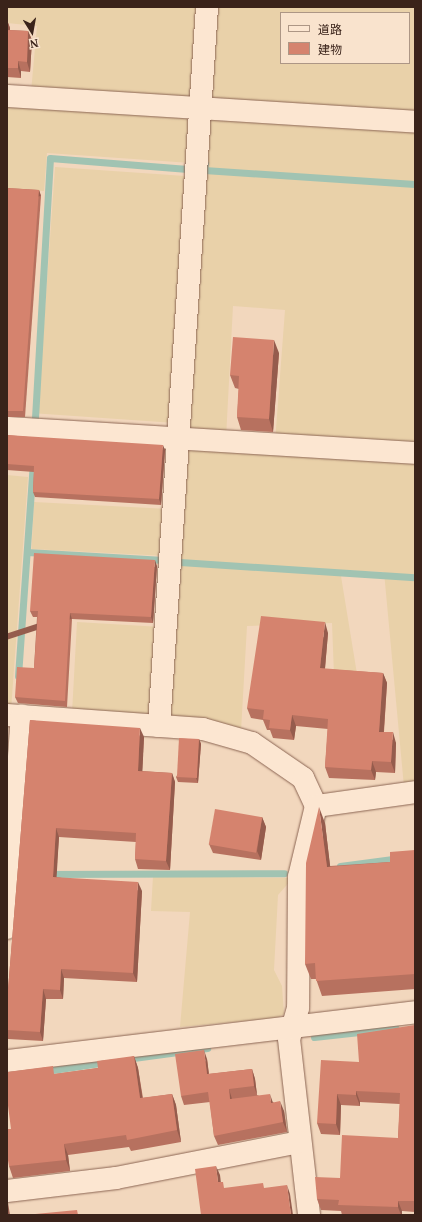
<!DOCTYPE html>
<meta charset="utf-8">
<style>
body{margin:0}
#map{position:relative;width:422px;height:1222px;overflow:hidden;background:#f2d7bd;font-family:"PT Serif","Noto Sans JP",serif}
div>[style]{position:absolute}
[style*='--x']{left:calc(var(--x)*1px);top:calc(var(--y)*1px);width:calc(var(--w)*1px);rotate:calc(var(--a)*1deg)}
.farmland>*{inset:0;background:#e9d1a9;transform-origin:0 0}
.stream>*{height:7px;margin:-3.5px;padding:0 3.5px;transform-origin:3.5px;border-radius:3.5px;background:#a1c3b2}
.roads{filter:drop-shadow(0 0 1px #8c6654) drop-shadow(0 0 1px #8c6654)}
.minor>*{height:22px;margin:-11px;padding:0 11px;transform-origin:11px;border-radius:11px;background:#fce6d1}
.wall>*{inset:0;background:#b7715f}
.shaded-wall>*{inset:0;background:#955c4d;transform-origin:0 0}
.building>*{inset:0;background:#d5836e;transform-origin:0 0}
span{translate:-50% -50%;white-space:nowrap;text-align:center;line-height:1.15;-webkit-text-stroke:3px #f9e3cd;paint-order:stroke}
.frame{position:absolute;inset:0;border:8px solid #3a231a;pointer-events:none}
.legend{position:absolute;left:280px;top:12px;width:130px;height:52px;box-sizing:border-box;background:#f9e3cd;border:1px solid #ad9685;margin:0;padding:5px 7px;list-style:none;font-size:12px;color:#3a231a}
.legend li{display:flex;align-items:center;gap:8px;height:20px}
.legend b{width:20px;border:1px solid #ad9685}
.north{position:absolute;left:12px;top:12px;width:40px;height:40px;-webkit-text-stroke:3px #f9e3cd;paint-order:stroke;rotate:169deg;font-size:11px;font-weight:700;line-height:16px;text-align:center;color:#3a231a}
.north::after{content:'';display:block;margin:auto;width:14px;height:18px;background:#3a231a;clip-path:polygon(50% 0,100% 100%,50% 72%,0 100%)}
</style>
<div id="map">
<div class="farmland">
<i style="clip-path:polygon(7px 7px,201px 7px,195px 102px,31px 92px,37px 26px,7px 23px)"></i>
<i style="clip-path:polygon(evenodd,211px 7px,415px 7px,415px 116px,205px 104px,211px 7px,281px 13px,409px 13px,409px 63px,281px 63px,281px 13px)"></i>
<i style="clip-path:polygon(7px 100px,191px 112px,191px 163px,47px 153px,44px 191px,7px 189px)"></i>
<i style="clip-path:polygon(204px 115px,415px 126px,415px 449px,275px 442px,285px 310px,233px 306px,226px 438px,186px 436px)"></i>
<i style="left:55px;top:167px;width:134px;height:247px;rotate:4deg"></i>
<i style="clip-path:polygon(182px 448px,415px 461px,415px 785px,404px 787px,384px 572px,340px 570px,357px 674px,334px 675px,332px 623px,247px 626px,241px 731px,165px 715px)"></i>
<i style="clip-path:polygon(7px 475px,28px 477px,11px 710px,7px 710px)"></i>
<i style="left:34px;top:502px;width:135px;height:47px;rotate:3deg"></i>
<i style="clip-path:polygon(77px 622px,161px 627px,155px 712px,146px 717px,72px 713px)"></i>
<i style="clip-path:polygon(153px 876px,293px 878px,278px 895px,274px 970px,282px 986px,284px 1014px,278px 1018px,180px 1027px,190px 912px,151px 911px)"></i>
</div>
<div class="stream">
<i style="--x:205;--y:164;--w:6;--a:99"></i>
<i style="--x:204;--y:170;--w:211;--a:3.8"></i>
<i style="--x:35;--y:418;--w:260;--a:-86.7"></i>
<i style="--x:50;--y:158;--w:138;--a:4.6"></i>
<i style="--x:27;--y:552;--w:137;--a:3.3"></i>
<i style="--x:180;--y:562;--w:235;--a:3.7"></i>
<i style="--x:18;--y:676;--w:214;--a:-86"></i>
<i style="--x:340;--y:866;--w:76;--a:-7.6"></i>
<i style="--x:48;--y:874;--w:236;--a:-0.2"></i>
<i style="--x:314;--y:1037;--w:82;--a:-6.3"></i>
<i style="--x:126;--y:1059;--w:82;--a:-7.7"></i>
<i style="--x:46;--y:1071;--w:61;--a:-8.5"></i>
</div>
<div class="roads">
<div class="minor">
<i style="--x:7;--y:96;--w:409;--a:3.6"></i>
<i style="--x:7;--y:428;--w:409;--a:3.5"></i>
<i style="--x:7;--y:715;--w:196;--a:4.1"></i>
<i style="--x:203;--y:729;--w:51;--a:15.9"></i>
<i style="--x:252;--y:743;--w:62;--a:34.5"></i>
<i style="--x:303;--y:778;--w:31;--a:65"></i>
<i style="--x:316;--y:806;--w:73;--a:103.5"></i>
<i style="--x:299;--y:877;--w:131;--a:90.4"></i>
<i style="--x:298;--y:1008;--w:32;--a:106"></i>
<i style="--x:289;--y:1039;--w:177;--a:83.5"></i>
<i style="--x:159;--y:726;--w:721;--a:-86.18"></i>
<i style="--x:316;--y:806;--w:100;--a:-8"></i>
<i style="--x:7;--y:928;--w:213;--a:-86"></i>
<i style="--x:7;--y:1061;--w:411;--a:-6.8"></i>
<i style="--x:7;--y:1191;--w:110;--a:-6.8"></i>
<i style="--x:116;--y:1178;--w:187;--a:-11.1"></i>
</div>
</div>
<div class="wall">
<i style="clip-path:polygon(7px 20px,10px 28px,10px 30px,28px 31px,32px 40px,30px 72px,21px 71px,21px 78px,7px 77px)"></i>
<i style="clip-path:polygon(7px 188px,39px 190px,41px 196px,25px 417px,7px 417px)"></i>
<i style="clip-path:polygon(279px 353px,273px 432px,241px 430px,237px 417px,239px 389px,235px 388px,230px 375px)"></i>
<i style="clip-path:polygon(7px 435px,165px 450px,161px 505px,35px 497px,33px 492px,34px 472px,7px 470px)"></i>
<i style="clip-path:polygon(157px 566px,153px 623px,72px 619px,67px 707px,18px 703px,15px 697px,34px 668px,37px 617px,33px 617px,30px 611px)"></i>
<i style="clip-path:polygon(328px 633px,325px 669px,383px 673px,387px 683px,384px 732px,396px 743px,395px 773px,376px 772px,375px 780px,329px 778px,325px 767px,328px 729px,296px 726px,294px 740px,273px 738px,270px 730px,267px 730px,263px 720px,251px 718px,247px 708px)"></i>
<i style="clip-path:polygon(30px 720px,144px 737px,142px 771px,172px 773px,175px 782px,170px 870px,138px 869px,135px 859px,136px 842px,59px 837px,56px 877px,142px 891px,137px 982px,64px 978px,63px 999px,46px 999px,43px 1041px,8px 1039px,7px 1036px,7px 1002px)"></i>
<i style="clip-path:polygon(199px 739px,201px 744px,198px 783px,178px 782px,176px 777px)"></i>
<i style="clip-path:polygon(262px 817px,266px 827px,261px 860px,213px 853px,209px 844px)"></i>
<i style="clip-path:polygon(325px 823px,330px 866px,390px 862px,415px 850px,415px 989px,322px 996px,316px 979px,311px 979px,305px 964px)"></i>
<i style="clip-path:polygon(415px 1025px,415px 1212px,402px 1211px,402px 1215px,342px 1215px,341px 1211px,321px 1210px,317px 1199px,340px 1178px,398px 1138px,400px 1104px,360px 1102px,360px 1106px,341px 1105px,340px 1135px,321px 1134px,317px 1123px,359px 1062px)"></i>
<i style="clip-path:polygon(134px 1056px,138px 1068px,143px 1098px,172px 1094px,176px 1105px,181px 1142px,131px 1151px,129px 1147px,68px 1155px,70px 1171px,13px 1178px,9px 1166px,11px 1129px,56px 1074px,98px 1068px)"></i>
<i style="clip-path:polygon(207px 1059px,209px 1074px,252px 1069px,255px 1079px,257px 1095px,273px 1102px,284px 1111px,287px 1132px,218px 1145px,214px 1136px,210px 1102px,184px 1105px,181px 1096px)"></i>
</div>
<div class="shaded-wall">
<i style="clip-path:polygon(7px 20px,10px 28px,9px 39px,7px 33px)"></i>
<i style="clip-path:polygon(28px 31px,32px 40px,30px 72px,27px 62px)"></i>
<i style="clip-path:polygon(18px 61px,21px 71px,21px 78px,18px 68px)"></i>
<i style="left:39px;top:190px;width:6px;height:222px;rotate:72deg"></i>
<i style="clip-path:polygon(274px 340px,279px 353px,273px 432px,269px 419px)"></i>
<i style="clip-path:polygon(163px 445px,165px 450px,161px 505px,159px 499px)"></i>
<i style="clip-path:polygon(155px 560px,157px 566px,153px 623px,151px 617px)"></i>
<i style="left:70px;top:613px;width:6px;height:88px;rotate:72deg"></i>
<i style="clip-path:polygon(325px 622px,328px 633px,324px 679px,320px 668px)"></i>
<i style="clip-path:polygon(383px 673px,387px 683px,383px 742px,379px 732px)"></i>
<i style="clip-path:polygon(292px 715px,296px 726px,294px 740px,290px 730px)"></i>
<i style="clip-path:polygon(7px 727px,8px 731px,7px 751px)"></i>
<i style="clip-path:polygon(140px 728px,144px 737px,142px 780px,138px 771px)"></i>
<i style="clip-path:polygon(393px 732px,396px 743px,395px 773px,391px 762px)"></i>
<i style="clip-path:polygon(199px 739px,201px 744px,198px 783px,196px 778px)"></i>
<i style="clip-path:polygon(372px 761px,376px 772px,375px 780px,371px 770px)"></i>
<i style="clip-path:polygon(172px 773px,175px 782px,170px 870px,166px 861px)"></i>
<i style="clip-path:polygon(319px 807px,325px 823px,332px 882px,327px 867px)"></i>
<i style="clip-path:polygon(262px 817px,266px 827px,261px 860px,257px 851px)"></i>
<i style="clip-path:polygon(56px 828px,59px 837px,56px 886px,53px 877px)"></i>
<i style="clip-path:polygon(138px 882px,142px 891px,137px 982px,133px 973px)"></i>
<i style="clip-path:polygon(61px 969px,64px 978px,63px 999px,60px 990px)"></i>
<i style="clip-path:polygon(43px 989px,46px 999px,43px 1041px,40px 1032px)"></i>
<i style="clip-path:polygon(204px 1050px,207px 1059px,210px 1084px,207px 1074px)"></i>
<i style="clip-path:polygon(134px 1056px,138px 1068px,144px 1109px,140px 1098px)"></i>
<i style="clip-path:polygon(252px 1069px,255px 1079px,257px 1095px,254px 1086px)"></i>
<i style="clip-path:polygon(229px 1089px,232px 1099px,230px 1099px)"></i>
<i style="clip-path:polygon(356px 1091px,360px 1102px,360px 1106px,356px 1095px)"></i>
<i style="clip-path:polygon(172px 1094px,176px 1105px,181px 1142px,177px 1130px)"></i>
<i style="clip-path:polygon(270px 1094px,273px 1103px,271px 1103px)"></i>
<i style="clip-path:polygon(337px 1094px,341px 1105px,340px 1135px,336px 1124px)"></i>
<i style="clip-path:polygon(280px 1101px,284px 1111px,287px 1132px,283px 1122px)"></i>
<i style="clip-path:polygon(64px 1144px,68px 1155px,70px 1171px,66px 1160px)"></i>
<i style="clip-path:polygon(216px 1166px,220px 1175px,222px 1192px,218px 1182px)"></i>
<i style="clip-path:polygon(287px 1185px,290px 1194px,293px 1215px,291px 1215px)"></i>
<i style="clip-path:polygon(7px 1200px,8px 1203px,10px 1215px,8px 1215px,7px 1210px)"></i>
<i style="clip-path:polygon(398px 1201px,402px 1211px,402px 1215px,401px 1215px,398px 1207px)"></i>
</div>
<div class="building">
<i style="clip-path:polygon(7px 30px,28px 31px,27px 62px,18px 61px,18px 68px,7px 68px)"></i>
<i style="clip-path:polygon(7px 188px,39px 190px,23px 411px,7px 411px)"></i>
<i style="clip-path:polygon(233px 337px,274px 340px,269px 419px,237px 417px,239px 376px,230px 375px)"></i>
<i style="clip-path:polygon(7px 435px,163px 445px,159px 499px,33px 492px,34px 466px,7px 464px)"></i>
<i style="clip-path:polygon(34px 553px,155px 560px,151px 617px,70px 613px,65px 701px,15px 697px,17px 667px,34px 668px,38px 611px,30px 611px)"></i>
<i style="clip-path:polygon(261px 616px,325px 622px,320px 668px,383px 673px,379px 732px,393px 732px,391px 762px,372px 761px,371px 770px,325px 767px,328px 719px,292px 715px,290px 730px,269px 728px,270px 720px,263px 719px,264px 710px,247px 708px)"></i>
<i style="clip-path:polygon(30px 720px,140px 728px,138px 771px,172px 773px,166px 861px,135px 859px,136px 833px,56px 828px,53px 877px,138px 882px,133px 973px,61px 969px,60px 990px,43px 989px,40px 1032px,7px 1030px,7px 1002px)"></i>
<i style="left:179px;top:738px;width:20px;height:39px;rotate:3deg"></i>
<i style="clip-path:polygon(319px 807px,327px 867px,390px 862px,390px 852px,415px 850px,415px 974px,316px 981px,315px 963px,305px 964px,306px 863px)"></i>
<i style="left:215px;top:809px;width:48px;height:36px;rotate:10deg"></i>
<i style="clip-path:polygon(415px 1025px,415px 1201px,398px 1201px,398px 1207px,338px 1205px,339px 1200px,317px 1199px,315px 1177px,340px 1178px,342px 1135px,398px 1138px,400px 1093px,356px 1091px,356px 1095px,337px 1094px,336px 1124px,317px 1123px,321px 1060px,359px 1062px,357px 1034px)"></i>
<i style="clip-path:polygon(204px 1050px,207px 1074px,252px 1069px,254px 1086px,229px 1089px,230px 1099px,270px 1094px,271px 1103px,280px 1101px,283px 1122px,214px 1136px,208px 1092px,181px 1096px,175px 1054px)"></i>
<i style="clip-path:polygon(134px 1056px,140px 1098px,172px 1094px,177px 1130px,127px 1140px,126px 1135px,64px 1144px,66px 1160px,9px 1166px,7px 1155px,7px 1129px,11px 1129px,7px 1098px,7px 1072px,53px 1066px,54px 1074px,98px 1068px,97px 1061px)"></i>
<i style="clip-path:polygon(216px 1166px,218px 1182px,223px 1182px,224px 1188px,263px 1183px,264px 1188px,287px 1185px,291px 1215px,201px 1215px,195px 1169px)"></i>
<i style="clip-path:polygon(77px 1210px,78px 1215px,25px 1215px)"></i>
</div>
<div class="frame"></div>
<ul class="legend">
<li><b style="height:5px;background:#fce6d1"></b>道路</li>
<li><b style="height:11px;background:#d5836e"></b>建物</li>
</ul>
<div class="north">N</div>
</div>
